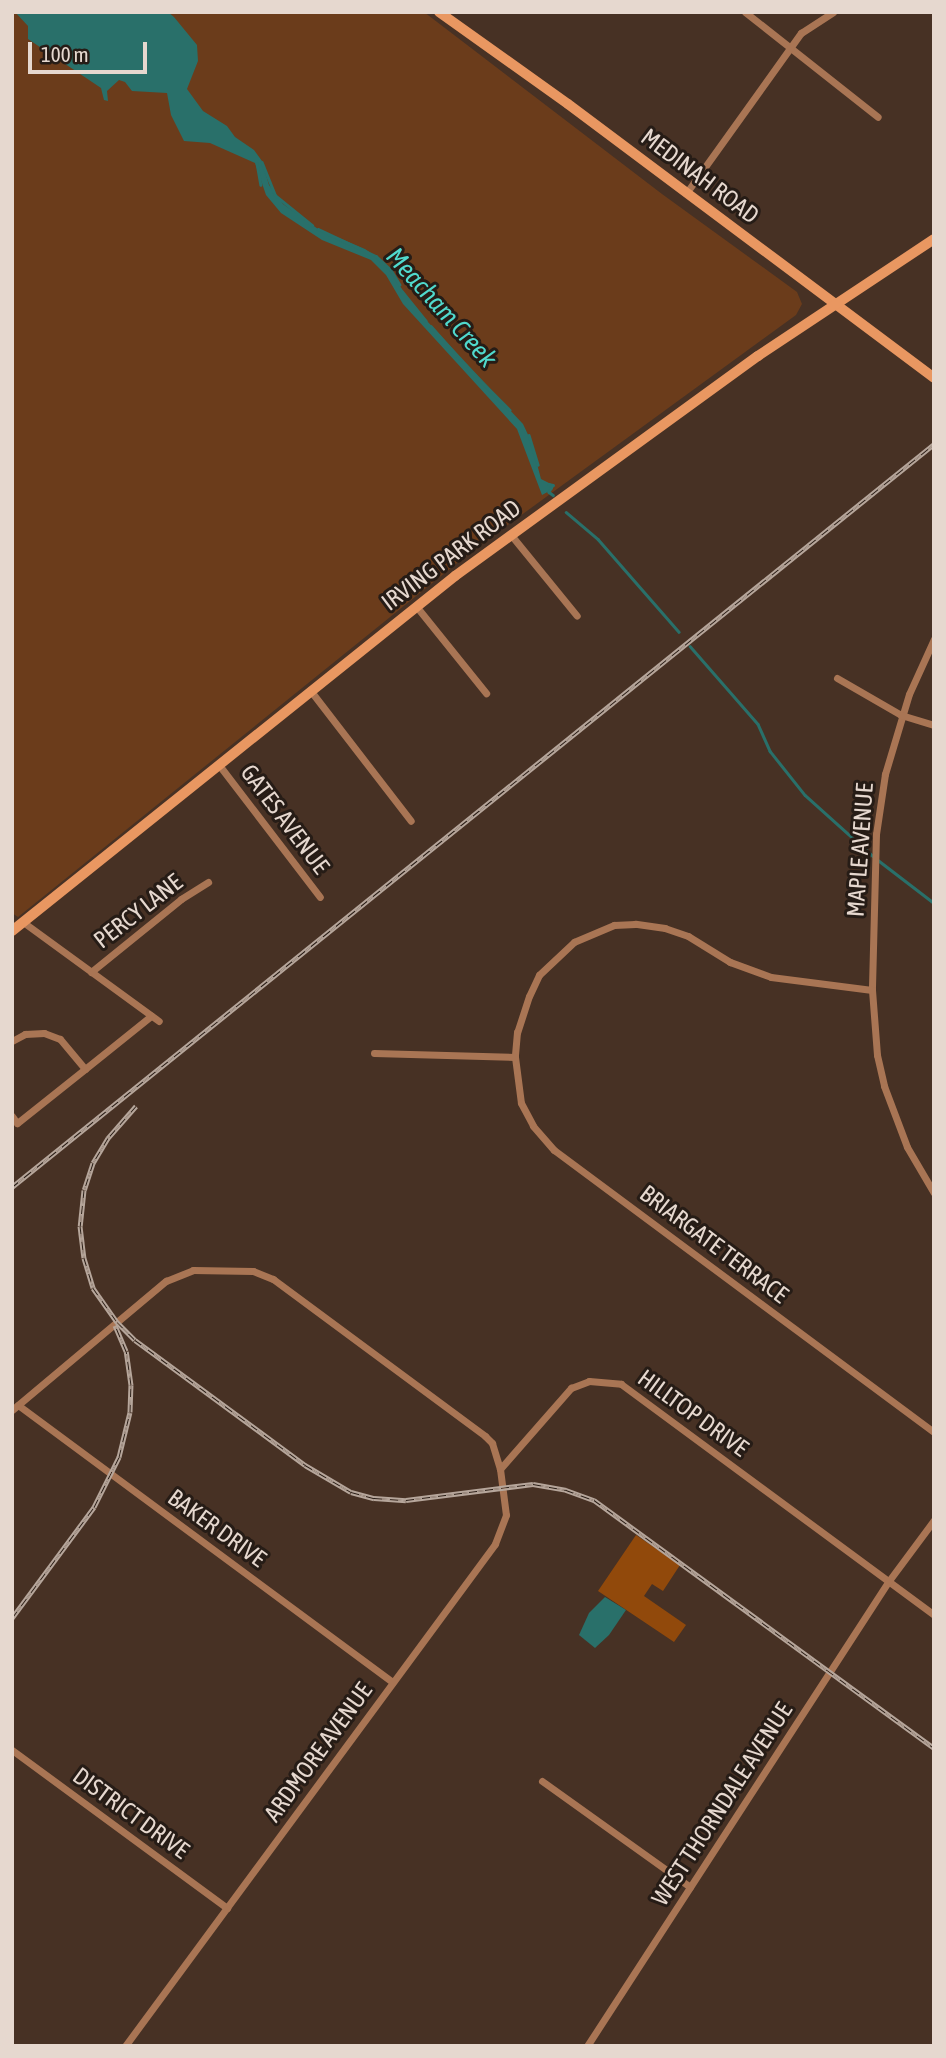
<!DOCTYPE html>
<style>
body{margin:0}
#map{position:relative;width:946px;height:2058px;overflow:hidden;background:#473124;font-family:"Asap Condensed",sans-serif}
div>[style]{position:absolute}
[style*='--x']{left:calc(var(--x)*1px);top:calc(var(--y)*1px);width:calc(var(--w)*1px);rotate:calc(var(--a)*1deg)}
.green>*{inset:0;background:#6b3c1b}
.forest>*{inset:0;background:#91490b}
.water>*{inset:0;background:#29706a}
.stream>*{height:2.5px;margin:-1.25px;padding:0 1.25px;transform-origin:1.25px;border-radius:1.25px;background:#29706a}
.street>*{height:7px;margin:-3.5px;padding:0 3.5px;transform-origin:3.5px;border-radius:3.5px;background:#a97554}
.secondary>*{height:10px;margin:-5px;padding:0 5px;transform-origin:5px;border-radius:5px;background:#e99761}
.rail>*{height:5px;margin-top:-2.5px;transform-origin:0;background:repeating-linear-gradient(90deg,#261c16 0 8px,#b6a69b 0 16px);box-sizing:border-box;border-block:2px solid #b6a69b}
span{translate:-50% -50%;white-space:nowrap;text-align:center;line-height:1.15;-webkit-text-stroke:6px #261c16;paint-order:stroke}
.street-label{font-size:24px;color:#e6d8cf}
.water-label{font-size:26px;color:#50d9cd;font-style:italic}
.frame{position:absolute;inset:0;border:14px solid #e6d8cf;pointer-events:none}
.scale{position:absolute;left:28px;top:42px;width:119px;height:32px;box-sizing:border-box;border:4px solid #e6d8cf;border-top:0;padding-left:9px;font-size:21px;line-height:24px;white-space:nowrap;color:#e6d8cf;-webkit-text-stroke:5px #261c16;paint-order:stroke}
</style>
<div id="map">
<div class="green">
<i style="clip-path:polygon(12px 12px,424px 12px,662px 194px,797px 292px,802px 304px,796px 315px,472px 551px,18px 917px,12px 913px)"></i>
</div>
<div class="forest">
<i style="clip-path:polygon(636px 1535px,680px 1565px,663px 1591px,652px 1584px,644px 1596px,686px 1625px,674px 1642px,598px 1591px)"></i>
</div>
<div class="water">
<i style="clip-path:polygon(15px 12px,168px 12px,174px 17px,197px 45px,198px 61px,187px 89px,203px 111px,227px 126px,235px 137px,254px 150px,262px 161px,269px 185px,283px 204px,318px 229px,365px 249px,384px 262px,414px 307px,523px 424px,531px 441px,541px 479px,553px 485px,553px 489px,542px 495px,517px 429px,403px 304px,386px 275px,371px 260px,322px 240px,281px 213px,266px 195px,255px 163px,210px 143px,184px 141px,171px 115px,167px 93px,132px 91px,125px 82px,119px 80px,107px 91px,108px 101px,104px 100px,101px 88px,28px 39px,28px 26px)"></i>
<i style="clip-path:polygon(605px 1597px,626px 1610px,609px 1635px,595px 1648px,579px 1635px,589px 1613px)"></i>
</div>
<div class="stream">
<i style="--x:262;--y:162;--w:35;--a:68"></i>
<i style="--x:275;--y:195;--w:48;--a:39"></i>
<i style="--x:257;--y:163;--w:22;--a:80"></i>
<i style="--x:318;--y:229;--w:64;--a:25"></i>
<i style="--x:376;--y:256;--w:21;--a:43"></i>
<i style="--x:391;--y:270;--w:17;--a:59"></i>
<i style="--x:402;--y:291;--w:38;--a:51"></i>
<i style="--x:431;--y:326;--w:45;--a:48.6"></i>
<i style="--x:468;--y:368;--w:59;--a:45"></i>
<i style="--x:529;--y:435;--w:31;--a:73"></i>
<i style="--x:549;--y:484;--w:4;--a:14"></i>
<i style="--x:553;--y:485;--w:8;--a:120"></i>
<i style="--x:549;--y:492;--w:5;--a:37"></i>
<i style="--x:566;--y:512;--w:42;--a:40.2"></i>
<i style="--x:598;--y:539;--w:123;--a:48.9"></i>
<i style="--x:690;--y:646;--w:103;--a:48.9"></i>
<i style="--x:758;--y:724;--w:30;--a:66"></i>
<i style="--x:770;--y:751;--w:56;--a:51.5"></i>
<i style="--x:805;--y:795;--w:91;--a:41.9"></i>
<i style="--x:878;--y:860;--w:71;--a:37.5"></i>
</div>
<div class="street">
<i style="--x:745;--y:12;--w:169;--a:38.3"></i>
<i style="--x:687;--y:192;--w:196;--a:-54.4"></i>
<i style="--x:801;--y:33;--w:38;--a:-33"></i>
<i style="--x:511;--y:535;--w:104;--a:50.8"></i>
<i style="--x:416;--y:606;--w:112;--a:51.2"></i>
<i style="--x:934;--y:639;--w:60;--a:114.4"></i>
<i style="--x:909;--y:694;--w:84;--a:106.7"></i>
<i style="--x:885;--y:774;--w:61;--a:98.5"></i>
<i style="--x:876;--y:834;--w:156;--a:91.5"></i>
<i style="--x:872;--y:990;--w:65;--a:85.6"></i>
<i style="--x:877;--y:1055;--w:32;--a:77"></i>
<i style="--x:884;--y:1086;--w:65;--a:69.3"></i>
<i style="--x:907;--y:1147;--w:53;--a:59.6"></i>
<i style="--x:837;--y:678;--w:74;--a:30"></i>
<i style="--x:901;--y:715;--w:34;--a:17"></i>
<i style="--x:310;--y:690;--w:165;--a:52.4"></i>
<i style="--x:219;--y:765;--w:166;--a:52.6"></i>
<i style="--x:23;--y:922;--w:168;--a:36.1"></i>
<i style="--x:91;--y:972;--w:116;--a:-39"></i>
<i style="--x:181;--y:899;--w:32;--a:-32"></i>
<i style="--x:872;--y:990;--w:102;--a:-172.7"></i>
<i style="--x:771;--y:977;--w:44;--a:-159.9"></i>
<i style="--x:730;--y:962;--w:49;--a:-148.2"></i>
<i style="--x:688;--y:936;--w:24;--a:-161"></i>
<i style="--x:665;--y:928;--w:30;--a:-172"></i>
<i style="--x:635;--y:924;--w:21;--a:177"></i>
<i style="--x:614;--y:925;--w:43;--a:157"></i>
<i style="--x:574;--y:942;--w:48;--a:136.7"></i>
<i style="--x:539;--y:975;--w:23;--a:115"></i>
<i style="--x:529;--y:996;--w:38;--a:108"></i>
<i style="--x:517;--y:1032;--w:25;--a:95"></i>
<i style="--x:515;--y:1057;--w:46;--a:82.6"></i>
<i style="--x:521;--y:1103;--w:26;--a:62"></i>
<i style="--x:533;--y:1126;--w:32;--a:49"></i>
<i style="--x:554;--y:1150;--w:473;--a:36.6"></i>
<i style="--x:12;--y:1041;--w:15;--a:-28"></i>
<i style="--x:25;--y:1034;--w:19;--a:-3"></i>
<i style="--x:44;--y:1033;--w:17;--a:21"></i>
<i style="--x:60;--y:1039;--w:39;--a:50"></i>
<i style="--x:85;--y:1069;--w:87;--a:141.5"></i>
<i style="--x:17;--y:1123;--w:9;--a:-126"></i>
<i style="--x:374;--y:1053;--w:141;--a:1.6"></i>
<i style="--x:85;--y:1069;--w:85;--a:-38.8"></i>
<i style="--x:18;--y:1405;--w:466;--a:36.5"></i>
<i style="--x:12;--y:1410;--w:201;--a:-40"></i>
<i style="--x:166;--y:1281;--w:29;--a:-22"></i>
<i style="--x:193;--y:1270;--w:60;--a:1"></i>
<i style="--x:253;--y:1271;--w:22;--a:22"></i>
<i style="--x:273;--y:1279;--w:264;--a:36.5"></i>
<i style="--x:485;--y:1436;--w:10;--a:45"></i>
<i style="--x:492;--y:1443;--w:27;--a:73"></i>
<i style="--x:500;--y:1469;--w:46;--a:82.6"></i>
<i style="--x:506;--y:1515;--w:31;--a:111"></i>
<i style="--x:495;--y:1544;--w:624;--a:126.39"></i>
<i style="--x:500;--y:1469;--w:108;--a:-48.8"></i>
<i style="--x:571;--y:1388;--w:19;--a:-21"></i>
<i style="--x:589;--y:1381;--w:32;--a:5"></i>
<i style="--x:621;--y:1384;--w:389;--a:36.4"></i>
<i style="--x:12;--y:1750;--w:267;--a:36.3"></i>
<i style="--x:542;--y:1781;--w:182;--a:35.6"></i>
<i style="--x:587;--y:2046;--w:553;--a:-57.03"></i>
<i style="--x:888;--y:1582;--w:77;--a:-53.4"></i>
</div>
<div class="secondary">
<i style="--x:439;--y:12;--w:158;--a:35.5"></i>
<i style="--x:568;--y:104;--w:457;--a:36.8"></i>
<i style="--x:12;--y:931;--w:568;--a:-38.71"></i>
<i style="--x:455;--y:576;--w:374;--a:-36"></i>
<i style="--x:758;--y:356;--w:211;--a:-33.6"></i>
</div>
<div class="rail">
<i style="--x:136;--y:1106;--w:43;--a:131.2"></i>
<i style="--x:108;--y:1138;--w:29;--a:121"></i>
<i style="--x:93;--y:1163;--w:28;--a:108"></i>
<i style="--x:84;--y:1190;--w:36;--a:96"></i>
<i style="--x:80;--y:1226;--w:32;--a:83"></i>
<i style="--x:84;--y:1258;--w:31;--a:73"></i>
<i style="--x:93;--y:1288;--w:42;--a:54.8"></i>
<i style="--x:117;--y:1322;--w:25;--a:45"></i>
<i style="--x:135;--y:1340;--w:211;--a:36.3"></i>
<i style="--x:305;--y:1465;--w:53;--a:30.4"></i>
<i style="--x:351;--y:1492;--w:24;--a:15"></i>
<i style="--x:374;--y:1498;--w:32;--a:4"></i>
<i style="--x:406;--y:1500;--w:128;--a:-7.2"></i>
<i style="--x:533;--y:1484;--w:34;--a:10"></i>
<i style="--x:566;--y:1490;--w:30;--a:20"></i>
<i style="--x:594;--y:1500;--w:421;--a:36.1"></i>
<i style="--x:12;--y:1187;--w:1184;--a:-38.86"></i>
<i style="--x:12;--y:1618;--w:138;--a:-53.5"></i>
<i style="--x:94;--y:1507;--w:56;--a:-63.4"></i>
<i style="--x:119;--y:1457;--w:46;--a:-76.3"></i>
<i style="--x:130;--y:1412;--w:27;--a:-88"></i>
<i style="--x:131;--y:1385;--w:34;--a:-98"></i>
<i style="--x:126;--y:1351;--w:28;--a:-113"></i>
</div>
<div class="street-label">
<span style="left:700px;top:176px;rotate:37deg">MEDINAH ROAD</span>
<span style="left:451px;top:555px;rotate:-37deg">IRVING PARK ROAD</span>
<span style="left:285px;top:819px;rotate:53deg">GATES AVENUE</span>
<span style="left:860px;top:850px;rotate:-86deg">MAPLE AVENUE</span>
<span style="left:138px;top:911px;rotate:-38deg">PERCY LANE</span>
<span style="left:714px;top:1244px;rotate:37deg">BRIARGATE TERRACE</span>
<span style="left:693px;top:1413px;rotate:36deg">HILLTOP DRIVE</span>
<span style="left:217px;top:1528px;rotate:36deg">BAKER DRIVE</span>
<span style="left:318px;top:1752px;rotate:-54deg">ARDMORE AVENUE</span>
<span style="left:722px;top:1804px;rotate:-57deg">WEST THORNDALE AVENUE</span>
<span style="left:131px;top:1813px;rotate:36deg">DISTRICT DRIVE</span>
</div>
<div class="water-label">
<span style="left:441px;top:308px;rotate:48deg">Meacham Creek</span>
</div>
<div class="frame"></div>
<div class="scale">100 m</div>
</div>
